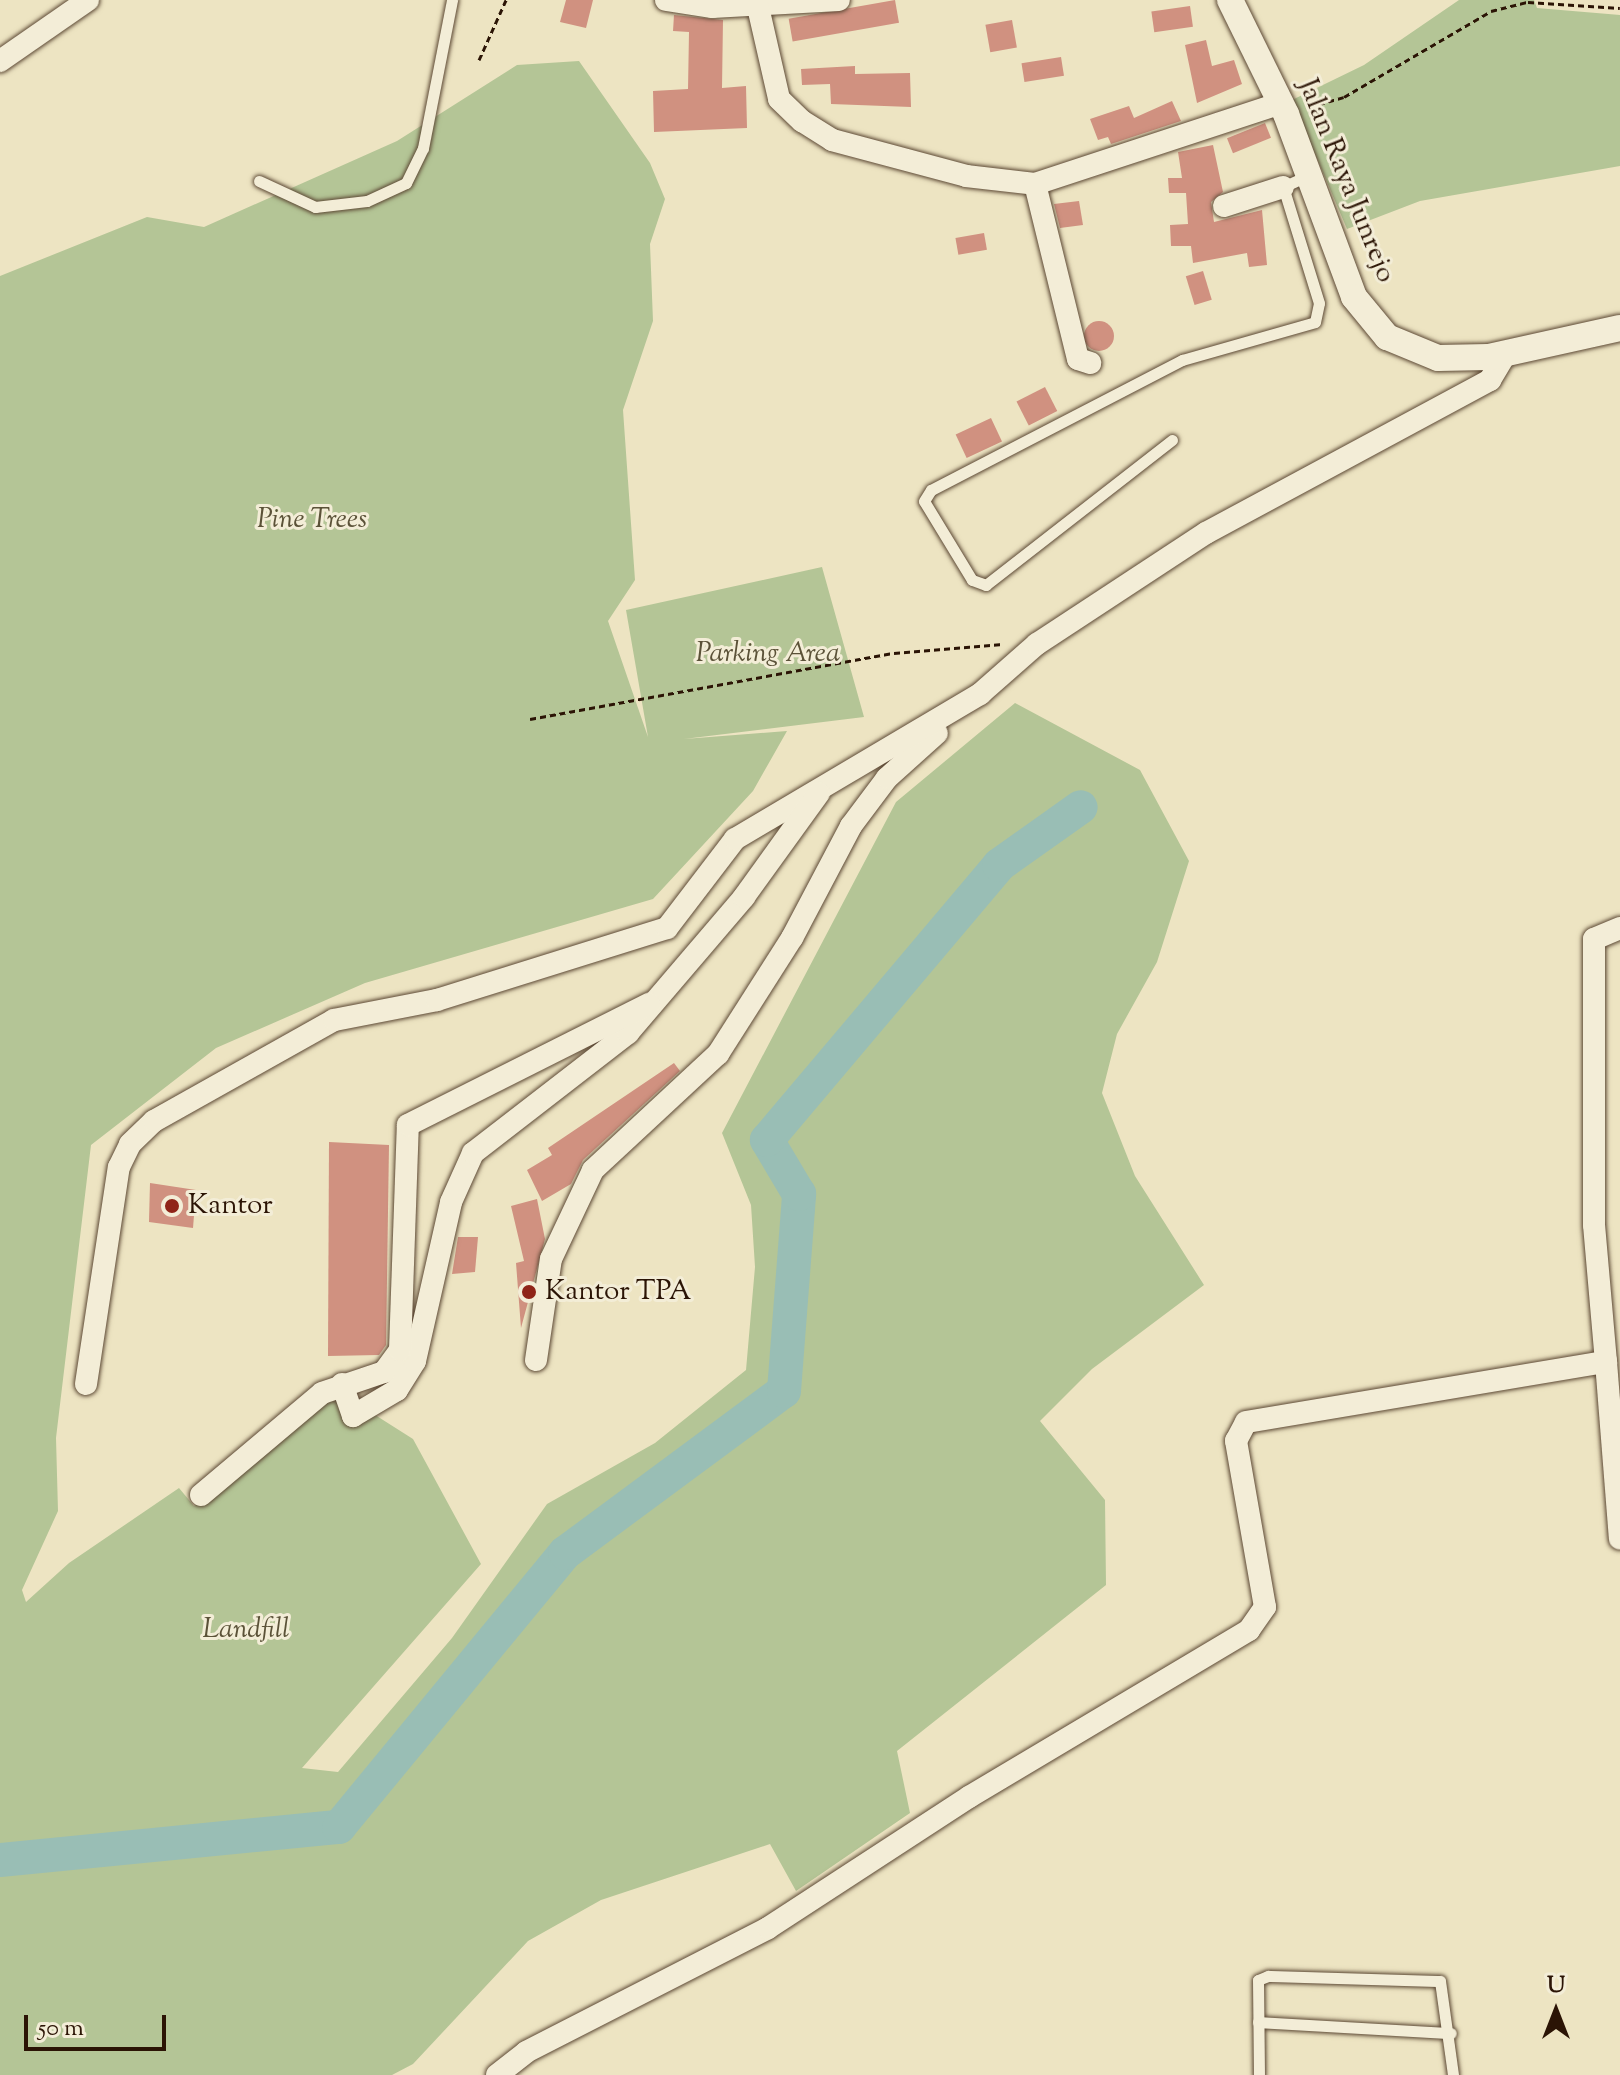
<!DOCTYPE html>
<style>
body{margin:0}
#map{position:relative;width:1620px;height:2075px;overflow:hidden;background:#ede4c2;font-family:"Sorts Mill Goudy",serif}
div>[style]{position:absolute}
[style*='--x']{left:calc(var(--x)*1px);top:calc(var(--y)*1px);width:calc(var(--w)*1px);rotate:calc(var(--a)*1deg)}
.green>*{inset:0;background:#b4c596}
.river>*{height:34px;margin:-17px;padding:0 17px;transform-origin:17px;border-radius:17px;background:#99beb5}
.building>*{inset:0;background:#d09180;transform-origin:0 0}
.round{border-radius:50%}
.path>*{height:3px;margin-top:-1.5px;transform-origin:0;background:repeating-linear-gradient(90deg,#2b1405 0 6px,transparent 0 10px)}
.roads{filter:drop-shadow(0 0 2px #5c4834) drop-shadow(0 0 2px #5c4834)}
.service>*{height:11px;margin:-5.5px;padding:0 5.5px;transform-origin:5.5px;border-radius:5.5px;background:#f3edd7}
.minor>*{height:22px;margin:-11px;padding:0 11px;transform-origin:11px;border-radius:11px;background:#f3edd7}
.tertiary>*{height:26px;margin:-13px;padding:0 13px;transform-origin:13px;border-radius:13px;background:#f3edd7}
.dots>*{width:22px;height:22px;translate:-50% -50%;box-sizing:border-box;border:4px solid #f3edd7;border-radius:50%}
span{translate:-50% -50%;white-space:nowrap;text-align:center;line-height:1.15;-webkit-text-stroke:6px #f3edd7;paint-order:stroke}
.street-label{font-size:28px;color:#2b1405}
.park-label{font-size:28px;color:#5b5238;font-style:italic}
.poi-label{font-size:28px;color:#2b1405}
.left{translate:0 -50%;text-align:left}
.north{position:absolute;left:1516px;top:1971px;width:80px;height:80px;-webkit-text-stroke:6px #f3edd7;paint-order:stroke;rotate:0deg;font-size:22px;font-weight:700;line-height:32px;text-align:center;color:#2b1405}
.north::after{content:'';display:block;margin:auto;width:28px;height:36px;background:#2b1405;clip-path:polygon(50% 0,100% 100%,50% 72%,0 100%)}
.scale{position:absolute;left:24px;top:2015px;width:142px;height:36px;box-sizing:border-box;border:4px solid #2b1405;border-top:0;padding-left:10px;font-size:24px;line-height:28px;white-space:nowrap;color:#2b1405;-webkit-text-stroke:6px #f3edd7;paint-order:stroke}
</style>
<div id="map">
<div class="green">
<i style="clip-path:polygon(1459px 0,1534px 0,1537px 8px,1620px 15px,1620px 166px,1420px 201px,1347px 229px,1292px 100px,1364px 65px)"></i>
<i style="clip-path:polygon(579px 61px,650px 163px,665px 199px,650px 244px,653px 321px,623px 410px,635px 580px,608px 621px,648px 737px,626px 610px,822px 567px,864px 717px,684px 739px,787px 731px,753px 791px,653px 899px,365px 983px,216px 1048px,91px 1145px,56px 1438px,58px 1511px,22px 1590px,26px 1602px,69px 1563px,179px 1488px,194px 1506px,322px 1395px,372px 1413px,413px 1439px,481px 1564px,302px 1768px,338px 1772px,452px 1638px,547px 1504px,655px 1443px,746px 1370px,755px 1267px,751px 1205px,722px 1133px,896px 802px,1015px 703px,1140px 770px,1189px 861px,1157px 962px,1117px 1034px,1102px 1093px,1135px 1176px,1204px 1285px,1092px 1369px,1040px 1421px,1105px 1500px,1106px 1585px,897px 1751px,910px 1813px,796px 1891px,770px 1844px,601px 1900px,528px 1941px,413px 2064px,392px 2075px,0 2075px,0 276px,147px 217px,204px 227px,397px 141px,517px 65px)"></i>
</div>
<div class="river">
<i style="--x:0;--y:1860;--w:341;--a:-5.6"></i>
<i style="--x:339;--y:1827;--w:355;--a:-50.5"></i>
<i style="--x:565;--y:1553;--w:272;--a:-36.5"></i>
<i style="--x:784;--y:1391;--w:198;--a:-85.6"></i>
<i style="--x:799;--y:1194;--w:63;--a:-120.7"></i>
<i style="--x:767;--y:1140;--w:360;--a:-49.8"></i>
<i style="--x:999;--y:865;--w:100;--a:-35.3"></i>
</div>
<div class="building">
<i style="clip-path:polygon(566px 0,593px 0,586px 28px,560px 22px)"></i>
<i style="left:895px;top:0;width:23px;height:108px;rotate:80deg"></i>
<i style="left:1190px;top:6px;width:21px;height:39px;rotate:82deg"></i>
<i style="clip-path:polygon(674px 15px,723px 20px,722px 88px,746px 86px,747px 128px,654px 132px,653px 91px,688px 89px,689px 32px,673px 31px)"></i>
<i style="left:1012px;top:20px;width:28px;height:27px;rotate:80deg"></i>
<i style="clip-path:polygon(1206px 40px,1212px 66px,1234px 60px,1242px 84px,1197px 103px,1185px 45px)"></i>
<i style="left:1061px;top:57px;width:19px;height:40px;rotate:81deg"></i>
<i style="clip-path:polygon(855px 66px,855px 74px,910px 73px,911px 107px,831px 104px,830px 84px,802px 85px,801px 69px)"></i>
<i style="clip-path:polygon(1172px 101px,1181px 121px,1111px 144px,1108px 137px,1098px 140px,1090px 119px,1129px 106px,1134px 118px)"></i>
<i style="left:1265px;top:123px;width:16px;height:41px;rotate:68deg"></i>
<i style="clip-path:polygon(1213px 145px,1223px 192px,1211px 202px,1214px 222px,1262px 210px,1267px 265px,1249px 267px,1247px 253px,1193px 263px,1191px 246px,1171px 246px,1170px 225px,1188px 224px,1186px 193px,1169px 193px,1168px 178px,1182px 178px,1178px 152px)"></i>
<i style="clip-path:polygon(1079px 201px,1083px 225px,1060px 228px,1054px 204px)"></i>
<i style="left:984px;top:233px;width:17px;height:29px;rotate:80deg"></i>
<i style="left:1203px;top:271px;width:30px;height:18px;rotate:73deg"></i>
<i class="round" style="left:1084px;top:321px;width:30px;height:30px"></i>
<i style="left:1045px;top:387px;width:27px;height:32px;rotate:63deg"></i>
<i style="left:991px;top:418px;width:26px;height:39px;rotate:65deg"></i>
<i style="clip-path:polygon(674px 1063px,680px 1071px,583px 1160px,571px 1184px,542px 1201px,527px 1170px,552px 1155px,548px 1148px)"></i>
<i style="clip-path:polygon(329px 1142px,389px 1145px,386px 1345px,379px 1355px,328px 1356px)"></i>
<i style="clip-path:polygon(150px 1183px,196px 1190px,193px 1228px,149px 1222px)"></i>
<i style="clip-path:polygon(537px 1199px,545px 1239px,521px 1328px,516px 1263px,524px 1261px,511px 1206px)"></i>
<i style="clip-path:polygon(458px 1237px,478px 1237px,475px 1272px,452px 1274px)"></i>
</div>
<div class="path">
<i style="--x:479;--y:60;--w:66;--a:-65.8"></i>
<i style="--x:1309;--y:107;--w:36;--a:-16"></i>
<i style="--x:1344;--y:97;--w:170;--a:-30.3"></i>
<i style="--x:1491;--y:11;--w:38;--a:-14"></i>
<i style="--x:1528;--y:2;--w:92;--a:3.7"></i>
<i style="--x:530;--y:719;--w:370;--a:-10.3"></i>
<i style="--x:894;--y:653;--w:109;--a:-4.7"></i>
</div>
<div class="roads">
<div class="service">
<i style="--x:259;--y:181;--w:62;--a:24.9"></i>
<i style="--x:315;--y:207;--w:52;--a:-6.6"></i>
<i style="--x:367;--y:201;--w:43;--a:-24.8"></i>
<i style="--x:406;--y:183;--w:39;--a:-64"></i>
<i style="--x:423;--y:148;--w:151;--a:-78.9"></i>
<i style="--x:1172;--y:440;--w:236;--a:142.1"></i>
<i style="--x:986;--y:585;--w:15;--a:-160"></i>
<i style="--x:972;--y:580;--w:92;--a:-121.3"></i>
<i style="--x:924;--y:501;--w:13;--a:-58"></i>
<i style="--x:931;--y:490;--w:283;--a:-27.4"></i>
<i style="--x:1182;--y:360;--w:138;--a:-15.9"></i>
<i style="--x:1315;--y:322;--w:19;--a:-78"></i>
<i style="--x:1319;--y:303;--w:121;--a:-107.2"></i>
<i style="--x:1283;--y:187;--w:31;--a:-25"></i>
<i style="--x:1258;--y:2022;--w:193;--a:3.3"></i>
<i style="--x:1259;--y:2075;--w:95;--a:-90.6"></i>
<i style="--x:1258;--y:1980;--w:11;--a:-22"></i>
<i style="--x:1268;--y:1976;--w:172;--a:1.7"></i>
<i style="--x:1440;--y:1981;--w:95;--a:82.1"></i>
</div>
<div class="minor">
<i style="--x:666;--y:0;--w:47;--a:8.7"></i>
<i style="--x:712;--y:7;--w:127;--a:-3.2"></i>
<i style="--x:758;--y:7;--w:94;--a:77.1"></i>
<i style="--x:779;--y:99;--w:32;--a:44"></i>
<i style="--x:802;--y:121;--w:36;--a:32"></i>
<i style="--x:832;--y:140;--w:139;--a:15"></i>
<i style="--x:966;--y:176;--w:69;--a:6.6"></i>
<i style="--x:1035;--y:184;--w:260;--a:-18.2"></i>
<i style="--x:0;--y:61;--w:107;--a:-34.7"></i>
<i style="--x:1035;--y:184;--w:180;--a:76.2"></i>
<i style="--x:1078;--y:359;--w:13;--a:18"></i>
<i style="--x:1224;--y:206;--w:62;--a:-17.9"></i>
<i style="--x:536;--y:1360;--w:102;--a:-81.6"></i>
<i style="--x:551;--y:1259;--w:98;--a:-64.7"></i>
<i style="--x:593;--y:1170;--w:171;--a:-42.9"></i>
<i style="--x:718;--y:1054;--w:138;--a:-57.5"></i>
<i style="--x:792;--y:938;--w:127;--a:-62.2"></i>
<i style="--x:851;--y:826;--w:60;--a:-53.1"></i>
<i style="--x:887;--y:778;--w:67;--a:-42"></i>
<i style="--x:1606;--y:1362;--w:177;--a:85.5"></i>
<i style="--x:86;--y:1384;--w:219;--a:-81.4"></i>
<i style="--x:119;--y:1167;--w:25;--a:-64"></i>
<i style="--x:130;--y:1144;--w:33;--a:-44"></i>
<i style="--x:154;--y:1121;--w:206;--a:-29.3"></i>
<i style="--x:334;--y:1020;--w:105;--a:-11"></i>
<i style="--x:437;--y:1000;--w:241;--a:-17.4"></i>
<i style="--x:667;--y:928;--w:112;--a:-52.6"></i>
<i style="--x:735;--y:839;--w:285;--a:-30.6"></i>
<i style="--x:980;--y:694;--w:76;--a:-41.3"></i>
<i style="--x:1037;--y:644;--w:202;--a:-33.3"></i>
<i style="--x:1206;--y:533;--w:323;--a:-28.3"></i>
<i style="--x:1490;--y:380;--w:29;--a:-59"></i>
<i style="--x:342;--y:1384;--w:34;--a:71"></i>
<i style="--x:353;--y:1416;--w:51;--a:-30.6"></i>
<i style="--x:397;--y:1390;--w:34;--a:-58"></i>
<i style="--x:415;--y:1361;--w:163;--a:-77.2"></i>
<i style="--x:451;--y:1202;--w:54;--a:-65.8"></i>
<i style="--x:473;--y:1153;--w:196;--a:-37.7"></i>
<i style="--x:628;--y:1033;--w:179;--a:-49.5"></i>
<i style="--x:744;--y:897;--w:128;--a:-54.2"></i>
<i style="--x:201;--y:1495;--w:158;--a:-40.1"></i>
<i style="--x:322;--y:1393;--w:65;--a:-18.7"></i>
<i style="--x:384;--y:1372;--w:27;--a:-54"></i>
<i style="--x:400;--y:1350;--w:225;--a:-88"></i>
<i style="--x:408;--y:1125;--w:270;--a:-26.7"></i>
<i style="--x:497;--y:2075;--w:37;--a:-38"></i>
<i style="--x:526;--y:2052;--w:272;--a:-27.1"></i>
<i style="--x:768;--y:1928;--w:240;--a:-33.1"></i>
<i style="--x:969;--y:1797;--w:326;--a:-30.8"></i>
<i style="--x:1249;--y:1630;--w:28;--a:-55"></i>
<i style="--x:1265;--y:1607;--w:169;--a:-99.9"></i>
<i style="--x:1236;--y:1441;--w:21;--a:-62"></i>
<i style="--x:1246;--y:1422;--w:365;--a:-9.5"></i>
<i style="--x:1606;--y:1362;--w:138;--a:-95"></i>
<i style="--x:1594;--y:1225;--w:286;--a:-90"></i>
<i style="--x:1594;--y:939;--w:28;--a:-23"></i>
</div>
<div class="tertiary">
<i style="--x:1230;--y:0;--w:127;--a:63.8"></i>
<i style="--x:1286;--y:114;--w:195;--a:69.6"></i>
<i style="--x:1354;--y:297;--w:52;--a:50.5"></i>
<i style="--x:1387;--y:337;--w:55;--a:22.4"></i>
<i style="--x:1438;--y:358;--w:51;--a:-1.1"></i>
<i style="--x:1489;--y:357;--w:134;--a:-12.5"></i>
</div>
</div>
<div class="dots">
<i style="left:172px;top:1206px;background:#8f2418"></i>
<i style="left:529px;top:1292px;background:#8f2418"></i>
</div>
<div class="street-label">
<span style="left:1346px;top:181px;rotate:68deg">Jalan Raya Junrejo</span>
</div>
<div class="park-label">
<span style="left:312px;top:520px">Pine Trees</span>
<span style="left:768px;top:654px">Parking Area</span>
<span style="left:246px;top:1630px">Landfill</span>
</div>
<div class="poi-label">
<span class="left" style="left:188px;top:1206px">Kantor</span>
<span class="left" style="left:545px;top:1292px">Kantor TPA</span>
</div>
<div class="north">U</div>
<div class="scale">50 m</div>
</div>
